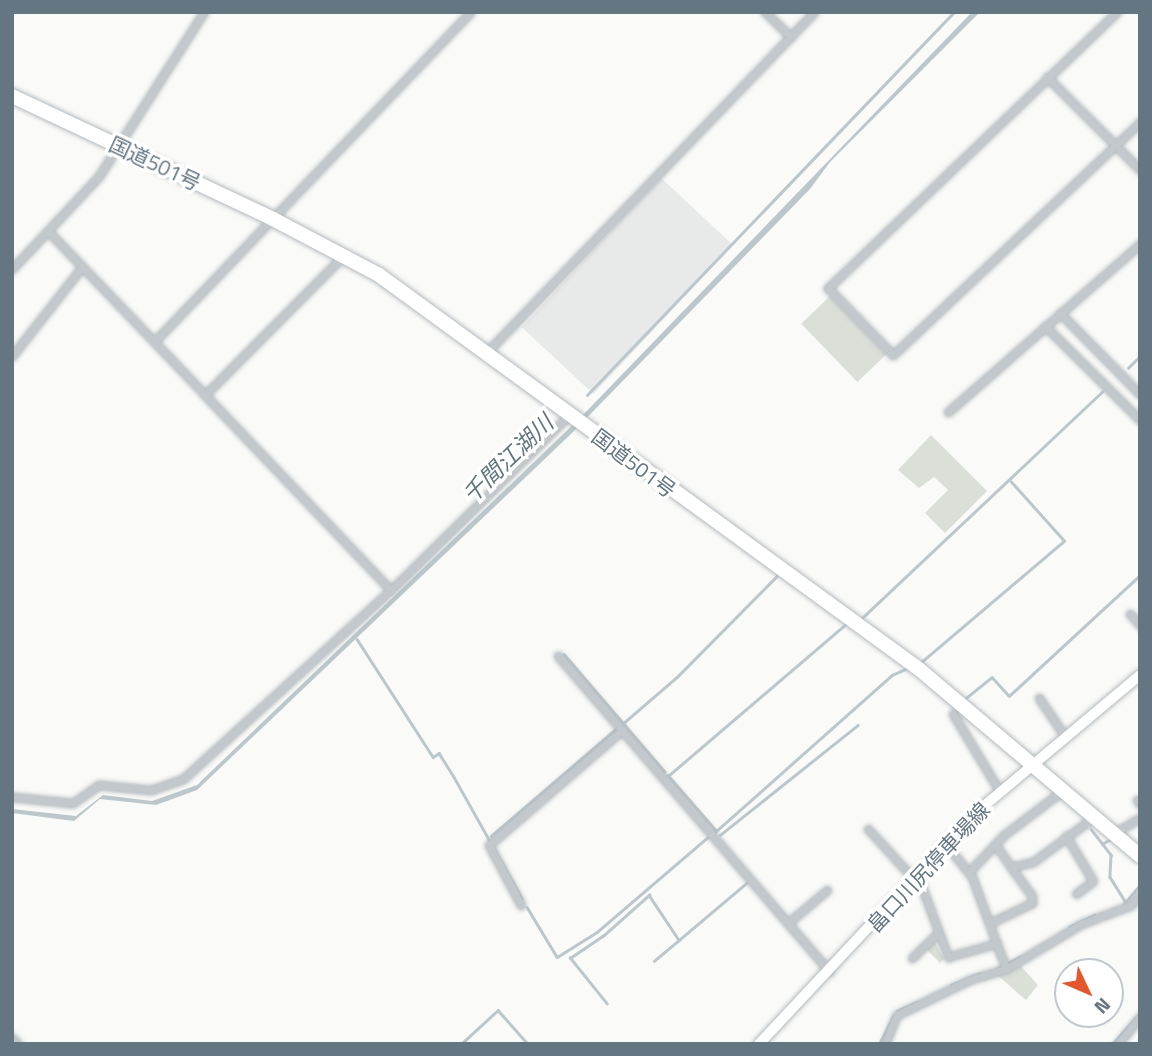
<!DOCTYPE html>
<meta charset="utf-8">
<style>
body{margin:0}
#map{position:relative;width:1152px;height:1056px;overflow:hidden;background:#fafaf8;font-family:"Titillium Web","Noto Sans JP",sans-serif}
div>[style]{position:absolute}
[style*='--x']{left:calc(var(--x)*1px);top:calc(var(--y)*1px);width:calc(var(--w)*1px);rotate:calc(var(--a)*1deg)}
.built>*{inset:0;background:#e8e9e9;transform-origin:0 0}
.green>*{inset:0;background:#dadfd7;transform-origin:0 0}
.water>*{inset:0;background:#bbc7cb}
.stream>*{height:2.5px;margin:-1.25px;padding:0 1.25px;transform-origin:1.25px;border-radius:1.25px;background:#bbc7cb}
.roads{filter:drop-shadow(0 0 2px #b3babf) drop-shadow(0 0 2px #b3babf)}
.street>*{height:7px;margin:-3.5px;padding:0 3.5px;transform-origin:3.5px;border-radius:3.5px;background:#c3c8cc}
.secondary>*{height:10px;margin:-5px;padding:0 5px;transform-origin:5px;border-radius:5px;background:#fff}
.highway>*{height:14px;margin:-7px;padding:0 7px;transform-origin:7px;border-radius:7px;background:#fff}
span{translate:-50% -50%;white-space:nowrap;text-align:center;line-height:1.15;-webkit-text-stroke:7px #fff;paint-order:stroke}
.street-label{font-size:21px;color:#657683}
.water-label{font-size:23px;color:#60757c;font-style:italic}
.frame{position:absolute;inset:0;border:14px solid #657683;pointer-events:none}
.north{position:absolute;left:1054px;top:958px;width:70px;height:70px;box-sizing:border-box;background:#fff;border:2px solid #c1c8cd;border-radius:50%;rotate:134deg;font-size:19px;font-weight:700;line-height:28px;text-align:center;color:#657683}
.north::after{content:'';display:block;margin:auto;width:24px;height:32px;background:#e4572e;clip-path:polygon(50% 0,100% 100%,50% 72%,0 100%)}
</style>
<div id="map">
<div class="built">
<i style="left:661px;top:178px;width:98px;height:204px;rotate:43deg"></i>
</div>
<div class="green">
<i style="left:830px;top:296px;width:81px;height:40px;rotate:46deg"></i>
<i style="clip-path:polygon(931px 435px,987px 491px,945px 533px,925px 513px,948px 490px,934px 477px,919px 488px,898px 470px)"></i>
<i style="clip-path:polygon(934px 941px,944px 959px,940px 963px,926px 949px)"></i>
<i style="clip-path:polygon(1019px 964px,1038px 985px,1026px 1000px,997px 975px)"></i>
</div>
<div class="water">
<i style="clip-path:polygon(972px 12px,980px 12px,830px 162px,810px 189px,571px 434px,197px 790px,156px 805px,100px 799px,74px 821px,12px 813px,12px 809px,76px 816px,103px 795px,152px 801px,197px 785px,582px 416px)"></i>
</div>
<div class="stream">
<i style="--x:1128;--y:368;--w:17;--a:-45"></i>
<i style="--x:587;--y:395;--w:530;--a:-46.22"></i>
<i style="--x:862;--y:618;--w:330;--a:-43.3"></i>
<i style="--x:357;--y:639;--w:140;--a:57.2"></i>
<i style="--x:433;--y:757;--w:7;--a:-34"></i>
<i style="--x:439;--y:753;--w:28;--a:58"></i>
<i style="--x:454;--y:777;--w:139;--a:60.7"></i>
<i style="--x:564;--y:654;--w:155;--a:49.4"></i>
<i style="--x:919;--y:664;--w:190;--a:-40.3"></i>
<i style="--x:1064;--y:541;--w:79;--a:-131.9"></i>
<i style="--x:966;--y:698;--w:33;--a:-39"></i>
<i style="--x:992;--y:677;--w:25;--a:48"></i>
<i style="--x:1009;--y:696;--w:178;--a:-42.7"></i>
<i style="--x:620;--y:726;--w:75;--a:-40.7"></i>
<i style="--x:677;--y:677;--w:142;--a:-45.3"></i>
<i style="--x:1091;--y:829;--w:33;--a:52"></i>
<i style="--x:1111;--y:855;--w:22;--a:93"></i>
<i style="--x:1110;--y:877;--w:31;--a:58"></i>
<i style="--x:715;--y:830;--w:72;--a:-131"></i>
<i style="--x:668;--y:776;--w:234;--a:-40.5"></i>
<i style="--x:714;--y:833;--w:238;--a:-41.6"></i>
<i style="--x:892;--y:675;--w:17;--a:-24"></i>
<i style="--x:720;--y:835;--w:176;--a:-38.6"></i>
<i style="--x:491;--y:836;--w:165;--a:-40.6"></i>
<i style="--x:1102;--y:844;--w:8;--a:-30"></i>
<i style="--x:1123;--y:905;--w:26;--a:-50"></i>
<i style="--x:527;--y:907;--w:58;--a:59"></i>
<i style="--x:557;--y:957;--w:47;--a:-32"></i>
<i style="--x:597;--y:932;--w:148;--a:-40.6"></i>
<i style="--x:1069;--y:927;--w:28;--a:-26"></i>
<i style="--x:654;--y:961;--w:33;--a:-40"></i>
<i style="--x:996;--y:969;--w:28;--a:-27"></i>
<i style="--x:951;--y:985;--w:31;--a:-22"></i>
<i style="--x:607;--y:1004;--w:59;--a:-128.8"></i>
<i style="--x:570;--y:958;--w:40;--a:-34"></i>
<i style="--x:603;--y:936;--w:62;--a:-41.7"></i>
<i style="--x:649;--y:895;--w:54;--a:56.3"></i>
<i style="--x:679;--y:940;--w:93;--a:-40.2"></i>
<i style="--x:897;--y:1011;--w:21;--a:-25"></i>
<i style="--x:461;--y:1044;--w:50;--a:-42.6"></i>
<i style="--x:498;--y:1010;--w:45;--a:48.6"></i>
<i style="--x:879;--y:1044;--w:31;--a:-63"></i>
<i style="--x:1112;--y:1044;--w:42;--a:-47.9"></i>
</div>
<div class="roads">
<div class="street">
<i style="--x:765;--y:12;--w:36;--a:44"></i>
<i style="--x:1117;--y:12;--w:400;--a:136.3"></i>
<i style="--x:828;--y:288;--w:93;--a:45.9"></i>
<i style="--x:893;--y:355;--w:340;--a:-43.3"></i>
<i style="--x:1047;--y:77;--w:132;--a:45"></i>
<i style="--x:48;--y:231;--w:227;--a:46.2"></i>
<i style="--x:343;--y:256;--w:196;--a:134.8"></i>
<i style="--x:205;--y:395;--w:269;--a:46.4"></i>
<i style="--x:12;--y:269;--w:127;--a:-46.9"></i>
<i style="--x:99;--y:176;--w:195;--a:-57.4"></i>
<i style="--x:1060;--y:313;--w:114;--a:45.4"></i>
<i style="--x:1045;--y:326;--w:134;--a:44.7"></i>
<i style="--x:155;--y:341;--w:456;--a:-46.2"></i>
<i style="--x:486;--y:353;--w:473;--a:-46.1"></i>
<i style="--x:12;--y:356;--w:113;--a:-51.8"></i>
<i style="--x:948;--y:412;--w:255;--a:-41.2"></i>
<i style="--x:1130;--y:614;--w:15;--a:48"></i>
<i style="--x:558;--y:656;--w:417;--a:49.3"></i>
<i style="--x:1039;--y:698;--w:48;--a:56"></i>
<i style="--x:953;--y:714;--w:91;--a:58.9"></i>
<i style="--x:12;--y:797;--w:61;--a:5.6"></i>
<i style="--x:73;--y:803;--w:32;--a:-35"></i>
<i style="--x:99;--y:785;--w:52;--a:5.5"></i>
<i style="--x:151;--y:790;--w:34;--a:-19"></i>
<i style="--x:183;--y:779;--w:281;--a:-42.3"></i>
<i style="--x:391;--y:590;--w:250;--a:-44.5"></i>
<i style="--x:1137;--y:800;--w:5;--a:53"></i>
<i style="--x:868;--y:829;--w:67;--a:47.4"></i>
<i style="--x:1114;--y:833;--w:30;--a:-30"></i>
<i style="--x:1066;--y:836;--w:52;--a:59"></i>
<i style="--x:1093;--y:881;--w:21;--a:143"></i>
<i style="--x:945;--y:843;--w:43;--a:51.5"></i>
<i style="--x:972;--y:877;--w:98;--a:69.7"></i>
<i style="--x:995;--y:844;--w:28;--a:55"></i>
<i style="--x:969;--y:872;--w:51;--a:-46.6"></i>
<i style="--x:1004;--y:835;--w:73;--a:-37.2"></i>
<i style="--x:917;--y:874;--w:89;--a:69.5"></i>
<i style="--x:948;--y:957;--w:51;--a:-15.9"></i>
<i style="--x:521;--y:905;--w:68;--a:-118.1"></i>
<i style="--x:489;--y:845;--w:176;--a:-40.8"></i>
<i style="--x:788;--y:923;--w:51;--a:-40.2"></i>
<i style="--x:990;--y:923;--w:47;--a:-25.5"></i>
<i style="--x:1032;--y:903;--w:7;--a:-90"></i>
<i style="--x:1032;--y:896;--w:36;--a:-126"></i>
<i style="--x:1011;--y:867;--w:23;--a:-13"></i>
<i style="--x:1033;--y:862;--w:76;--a:-36.4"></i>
<i style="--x:912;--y:958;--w:37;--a:-44"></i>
<i style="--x:12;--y:1038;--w:8;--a:45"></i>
<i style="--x:885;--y:1044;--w:31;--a:-68"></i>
<i style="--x:897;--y:1015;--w:80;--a:-25.9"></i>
<i style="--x:969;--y:980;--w:39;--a:-17"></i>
<i style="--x:1006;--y:969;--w:87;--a:-31"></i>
<i style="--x:1081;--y:924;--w:53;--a:-20.8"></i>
<i style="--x:1131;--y:905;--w:14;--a:-51"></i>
<i style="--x:1118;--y:1044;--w:35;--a:-51"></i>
</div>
<div class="secondary">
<i style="--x:759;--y:1044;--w:312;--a:-46.9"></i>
<i style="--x:972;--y:816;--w:219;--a:-40"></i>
</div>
<div class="highway">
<i style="--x:12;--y:96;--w:289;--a:25.2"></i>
<i style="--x:273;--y:219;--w:120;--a:27.8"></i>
<i style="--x:379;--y:275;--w:668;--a:36.12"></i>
<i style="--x:919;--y:669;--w:289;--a:40.2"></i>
</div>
</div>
<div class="street-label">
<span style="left:155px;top:163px;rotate:25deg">国道501号</span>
<span style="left:634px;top:463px;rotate:37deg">国道501号</span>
<span style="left:928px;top:867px;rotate:-47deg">畠口川尻停車場線</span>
</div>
<div class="water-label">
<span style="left:508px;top:459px;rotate:-44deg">千間江湖川</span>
</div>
<div class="frame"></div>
<div class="north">N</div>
</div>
